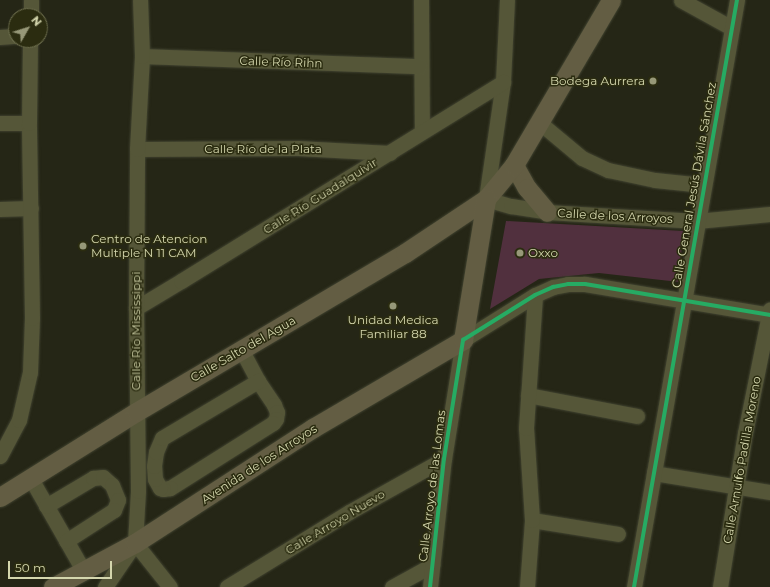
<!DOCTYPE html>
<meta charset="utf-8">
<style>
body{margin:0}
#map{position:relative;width:770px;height:587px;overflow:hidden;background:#252616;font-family:Montserrat,sans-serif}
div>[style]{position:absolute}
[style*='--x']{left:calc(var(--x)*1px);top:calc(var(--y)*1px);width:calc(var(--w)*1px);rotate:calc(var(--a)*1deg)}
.green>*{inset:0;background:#51303e}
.roads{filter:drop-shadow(0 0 1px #414330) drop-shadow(0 0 1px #414330)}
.minor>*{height:15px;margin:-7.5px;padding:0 7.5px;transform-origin:7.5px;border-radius:7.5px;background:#555638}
.major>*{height:19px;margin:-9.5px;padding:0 9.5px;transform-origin:9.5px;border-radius:9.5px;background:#635d43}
.cycleway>*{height:4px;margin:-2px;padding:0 2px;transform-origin:2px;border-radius:2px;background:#26ab63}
.dots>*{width:11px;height:11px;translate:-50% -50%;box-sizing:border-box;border:2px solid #2b2c10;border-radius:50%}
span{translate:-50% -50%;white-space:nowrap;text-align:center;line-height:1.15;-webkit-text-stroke:3px #2b2c10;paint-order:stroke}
.street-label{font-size:12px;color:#d4d6ad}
.poi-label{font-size:12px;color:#d4d6ad}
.right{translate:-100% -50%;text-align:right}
.left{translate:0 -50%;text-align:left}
.north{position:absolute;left:8px;top:8px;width:40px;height:40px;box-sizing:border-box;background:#2b2c10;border:1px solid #6f704f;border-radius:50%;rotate:51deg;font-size:11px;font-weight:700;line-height:16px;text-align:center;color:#d4d6ad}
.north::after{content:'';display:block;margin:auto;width:14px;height:18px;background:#979878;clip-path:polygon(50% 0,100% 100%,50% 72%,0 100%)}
.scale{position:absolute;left:8px;top:561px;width:104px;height:18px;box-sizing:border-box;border:2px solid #d4d6ad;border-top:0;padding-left:5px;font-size:12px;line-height:14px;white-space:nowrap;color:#d4d6ad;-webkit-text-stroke:3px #2b2c10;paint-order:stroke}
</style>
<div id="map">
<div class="green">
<i style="clip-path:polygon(506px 221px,683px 231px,679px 282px,599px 273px,539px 279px,490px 309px)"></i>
</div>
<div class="roads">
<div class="minor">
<i style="--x:421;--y:0;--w:131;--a:89.6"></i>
<i style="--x:507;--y:0;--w:82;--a:92.8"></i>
<i style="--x:503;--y:82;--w:118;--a:98.3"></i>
<i style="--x:486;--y:199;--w:26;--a:16"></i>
<i style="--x:511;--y:206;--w:36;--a:9"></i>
<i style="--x:547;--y:212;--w:150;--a:3.4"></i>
<i style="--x:697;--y:221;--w:73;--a:-5.5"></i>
<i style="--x:681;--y:0;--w:58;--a:28.8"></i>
<i style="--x:31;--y:16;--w:16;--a:-90"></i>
<i style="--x:0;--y:37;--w:16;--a:-4"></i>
<i style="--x:142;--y:56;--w:278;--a:2.1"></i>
<i style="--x:0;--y:123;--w:29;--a:0"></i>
<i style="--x:540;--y:123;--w:55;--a:39.8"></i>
<i style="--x:582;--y:158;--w:29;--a:25"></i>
<i style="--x:608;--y:170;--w:48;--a:12"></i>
<i style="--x:655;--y:180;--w:48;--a:5.9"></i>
<i style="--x:137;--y:149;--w:161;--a:-0.4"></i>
<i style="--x:298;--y:148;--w:92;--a:3.1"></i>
<i style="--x:0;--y:209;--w:31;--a:-2"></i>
<i style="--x:136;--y:308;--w:52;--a:-31"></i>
<i style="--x:181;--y:281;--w:379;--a:-31.7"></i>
<i style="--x:241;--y:349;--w:36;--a:62"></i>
<i style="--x:258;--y:381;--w:29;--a:56"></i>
<i style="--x:274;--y:405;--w:8;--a:67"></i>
<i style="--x:277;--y:412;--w:7;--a:98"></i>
<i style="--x:276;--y:419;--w:5;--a:127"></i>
<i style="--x:273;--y:423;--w:122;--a:147.7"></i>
<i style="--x:170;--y:488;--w:7;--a:172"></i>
<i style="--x:163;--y:489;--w:3;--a:-162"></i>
<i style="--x:160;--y:488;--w:10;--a:-119"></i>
<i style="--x:155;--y:479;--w:13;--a:-94"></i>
<i style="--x:154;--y:466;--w:14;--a:-82"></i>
<i style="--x:156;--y:452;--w:15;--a:-67"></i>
<i style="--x:162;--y:438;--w:112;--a:-30.7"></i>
<i style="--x:528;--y:395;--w:111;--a:10.9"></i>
<i style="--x:0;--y:456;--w:41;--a:-62.2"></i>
<i style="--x:19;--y:420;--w:49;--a:-77.1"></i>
<i style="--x:30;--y:372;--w:54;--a:-87.9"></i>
<i style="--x:32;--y:318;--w:195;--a:-90.9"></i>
<i style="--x:29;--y:123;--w:83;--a:-89.3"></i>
<i style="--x:654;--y:473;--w:118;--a:9.3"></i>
<i style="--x:30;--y:477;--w:107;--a:60.3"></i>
<i style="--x:46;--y:506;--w:55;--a:-30.8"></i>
<i style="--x:93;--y:478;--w:10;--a:-6"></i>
<i style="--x:103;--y:477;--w:12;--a:42"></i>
<i style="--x:112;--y:485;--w:16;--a:68"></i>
<i style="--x:118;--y:500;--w:11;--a:112"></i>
<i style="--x:114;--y:510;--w:57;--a:147.1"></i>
<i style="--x:532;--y:520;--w:87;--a:9.2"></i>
<i style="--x:135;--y:543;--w:52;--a:-86.7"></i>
<i style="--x:138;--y:491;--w:183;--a:-90.6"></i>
<i style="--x:136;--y:308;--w:159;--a:-89.6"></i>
<i style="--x:137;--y:149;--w:93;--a:-86.9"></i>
<i style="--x:142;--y:56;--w:56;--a:-92"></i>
<i style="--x:135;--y:543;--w:56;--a:51.5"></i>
<i style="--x:105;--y:587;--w:53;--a:-55.7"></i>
<i style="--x:227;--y:587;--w:143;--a:-31.6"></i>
<i style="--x:349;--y:512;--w:109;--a:-29.2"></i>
<i style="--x:392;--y:587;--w:46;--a:-28.8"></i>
<i style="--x:430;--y:587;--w:129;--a:-83.8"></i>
<i style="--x:444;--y:459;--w:121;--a:-80.9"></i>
<i style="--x:463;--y:340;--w:85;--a:-32"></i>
<i style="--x:535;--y:295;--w:20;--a:-24"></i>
<i style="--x:553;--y:287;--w:15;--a:-11"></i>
<i style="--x:568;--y:284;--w:17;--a:0"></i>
<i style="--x:585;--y:284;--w:188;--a:9.5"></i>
<i style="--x:527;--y:587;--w:67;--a:-85.7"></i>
<i style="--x:532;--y:520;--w:92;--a:-93.7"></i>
<i style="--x:526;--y:428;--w:133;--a:-86.1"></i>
<i style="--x:634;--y:587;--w:596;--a:-80.05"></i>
<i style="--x:720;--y:587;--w:156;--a:-80.8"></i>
<i style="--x:745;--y:433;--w:126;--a:-78.6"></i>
</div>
<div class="major">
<i style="--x:514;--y:165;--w:26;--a:61"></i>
<i style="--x:527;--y:188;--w:31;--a:50"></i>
<i style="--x:0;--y:497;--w:160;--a:-32"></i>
<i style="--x:136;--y:412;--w:312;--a:-30.6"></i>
<i style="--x:405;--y:253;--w:97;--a:-33.7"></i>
<i style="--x:486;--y:199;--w:44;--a:-50.5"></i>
<i style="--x:514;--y:165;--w:191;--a:-59.5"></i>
<i style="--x:53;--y:587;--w:93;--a:-28.2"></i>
<i style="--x:135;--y:543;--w:212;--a:-32.9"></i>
<i style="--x:313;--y:428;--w:174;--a:-30.4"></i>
<i style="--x:463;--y:340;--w:143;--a:-80.7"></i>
</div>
</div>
<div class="cycleway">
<i style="--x:430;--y:587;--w:129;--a:-83.8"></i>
<i style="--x:444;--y:459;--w:121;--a:-80.9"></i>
<i style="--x:463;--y:340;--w:85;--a:-32"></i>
<i style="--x:535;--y:295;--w:20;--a:-24"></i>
<i style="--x:553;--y:287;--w:15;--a:-11"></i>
<i style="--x:568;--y:284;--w:17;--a:0"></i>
<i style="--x:585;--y:284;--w:188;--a:9.5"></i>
<i style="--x:634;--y:587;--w:596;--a:-80.05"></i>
</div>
<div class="dots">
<i style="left:653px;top:81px;background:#979878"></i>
<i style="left:83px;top:246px;background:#979878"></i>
<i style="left:520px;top:253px;background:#979878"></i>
<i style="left:393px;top:306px;background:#979878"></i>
</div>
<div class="street-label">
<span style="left:281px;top:62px;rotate:2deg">Calle Río Rihn</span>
<span style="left:263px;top:149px">Calle Río de la Plata</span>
<span style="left:694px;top:185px;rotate:-80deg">Calle General Jesús Dávila Sánchez</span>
<span style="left:320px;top:196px;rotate:-32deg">Calle Río Guadalquivir</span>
<span style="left:615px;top:216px;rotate:3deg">Calle de los Arroyos</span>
<span style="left:136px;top:331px;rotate:-90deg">Calle Río Mississippi</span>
<span style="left:243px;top:349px;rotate:-30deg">Calle Salto del Agua</span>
<span style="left:742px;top:460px;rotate:-80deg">Calle Arnulfo Padilla Moreno</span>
<span style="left:259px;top:464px;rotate:-33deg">Avenida de los Arroyos</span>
<span style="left:432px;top:486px;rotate:-83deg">Calle Arroyo de las Lomas</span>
<span style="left:335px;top:522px;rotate:-31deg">Calle Arroyo Nuevo</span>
</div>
<div class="poi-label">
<span class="right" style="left:645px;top:81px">Bodega Aurrera</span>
<span class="left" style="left:91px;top:246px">Centro de Atencion<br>Multiple N 11 CAM</span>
<span class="left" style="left:528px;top:253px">Oxxo</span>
<span style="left:393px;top:327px">Unidad Medica<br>Familiar 88</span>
</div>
<div class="north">N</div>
<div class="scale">50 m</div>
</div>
